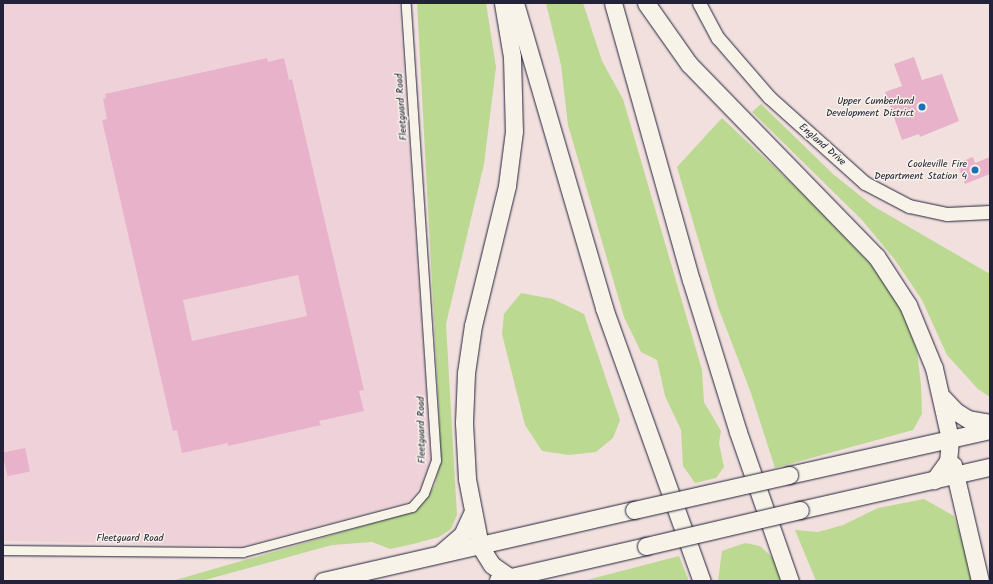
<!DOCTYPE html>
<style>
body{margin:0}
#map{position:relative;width:993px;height:584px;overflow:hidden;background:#f2e0df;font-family:Kalam,sans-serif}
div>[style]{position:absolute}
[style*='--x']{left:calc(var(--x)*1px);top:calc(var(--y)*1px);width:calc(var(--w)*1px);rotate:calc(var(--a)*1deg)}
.built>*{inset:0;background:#efd2d9}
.green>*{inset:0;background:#bbd991}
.building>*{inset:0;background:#e7b2ca;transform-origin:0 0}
.roads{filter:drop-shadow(0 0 1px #22223b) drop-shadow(0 0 1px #22223b)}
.street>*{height:9px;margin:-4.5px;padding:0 4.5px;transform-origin:4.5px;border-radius:4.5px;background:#f7f3e8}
.secondary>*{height:13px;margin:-6.5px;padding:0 6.5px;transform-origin:6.5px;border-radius:6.5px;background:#f7f3e8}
.highway>*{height:17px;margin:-8.5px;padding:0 8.5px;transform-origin:8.5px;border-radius:8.5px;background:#f7f3e8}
.bridges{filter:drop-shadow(0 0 1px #22223b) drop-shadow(0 0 1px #22223b)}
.highway-bridge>*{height:17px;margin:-8.5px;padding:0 8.5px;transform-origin:8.5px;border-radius:8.5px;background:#f7f3e8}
.dots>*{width:11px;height:11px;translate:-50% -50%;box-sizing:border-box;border:2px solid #f7f3e8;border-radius:50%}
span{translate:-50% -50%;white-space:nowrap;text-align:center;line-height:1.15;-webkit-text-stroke:3px #f7f3e8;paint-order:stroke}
.poi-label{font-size:10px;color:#22223b}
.right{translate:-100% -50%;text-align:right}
.street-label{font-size:10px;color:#22223b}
.frame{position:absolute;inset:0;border:4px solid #22223b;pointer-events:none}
</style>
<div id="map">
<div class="built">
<i style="clip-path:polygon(3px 3px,399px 3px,431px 460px,422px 484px,408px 502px,244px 546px,3px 541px)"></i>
</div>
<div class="green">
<i style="clip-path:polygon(417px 3px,486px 3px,496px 67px,484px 164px,446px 324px,457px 515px,451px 529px,439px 537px,413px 544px,390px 549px,372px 542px,332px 545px,201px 581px,172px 581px,412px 512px,424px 502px,435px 485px,440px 462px,440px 433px)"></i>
<i style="clip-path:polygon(546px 3px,583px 3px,602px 61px,623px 99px,702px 370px,704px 402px,721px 431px,719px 443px,724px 467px,716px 478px,695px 483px,683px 466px,681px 430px,665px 396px,657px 360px,641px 352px,624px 317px,568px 125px,561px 65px)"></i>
<i style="clip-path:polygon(761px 104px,833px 174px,873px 206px,990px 274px,990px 397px,978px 389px,947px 355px,922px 300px,895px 260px,862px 220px,752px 112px)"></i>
<i style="clip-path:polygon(722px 118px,805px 196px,878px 272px,903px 312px,917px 351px,921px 385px,922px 414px,913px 430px,775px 468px,751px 393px,718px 307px,677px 167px)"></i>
<i style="clip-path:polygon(521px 293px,553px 299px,584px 314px,620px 420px,613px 438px,596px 452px,569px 455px,542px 451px,525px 425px,502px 334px,504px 314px)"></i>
<i style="clip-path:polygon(924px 499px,954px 516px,976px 581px,816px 581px,795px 530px,818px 532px,843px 525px,878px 508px)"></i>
<i style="clip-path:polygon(745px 543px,760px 546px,774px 559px,782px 581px,718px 581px,722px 551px)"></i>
<i style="clip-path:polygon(679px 556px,689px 581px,583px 581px)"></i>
</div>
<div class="building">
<i style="clip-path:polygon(914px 57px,922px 80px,942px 74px,959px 121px,920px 137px,919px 134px,902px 140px,885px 92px,902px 86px,894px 64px)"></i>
<i style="clip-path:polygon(evenodd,267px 58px,268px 62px,284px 58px,289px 80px,292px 79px,364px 390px,359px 391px,364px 411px,319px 421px,321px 425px,228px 446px,228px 443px,182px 453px,177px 430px,173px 431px,102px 120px,107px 119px,103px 99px,106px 98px,105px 94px,267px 58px,298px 275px,307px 316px,192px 341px,183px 300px,298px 275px)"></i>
<i style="clip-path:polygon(973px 157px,975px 163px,990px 157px,990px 174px,965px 184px,957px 163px)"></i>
<i style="left:25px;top:448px;width:24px;height:23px;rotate:78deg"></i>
</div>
<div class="roads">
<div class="street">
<i style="--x:3;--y:550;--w:240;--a:0.5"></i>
<i style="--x:243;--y:552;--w:175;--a:-14.9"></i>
<i style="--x:412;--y:507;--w:18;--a:-49"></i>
<i style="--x:424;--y:493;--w:35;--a:-70"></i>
<i style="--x:436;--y:460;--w:458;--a:-93.8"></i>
</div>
<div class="secondary">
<i style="--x:699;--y:3;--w:40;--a:62"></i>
<i style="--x:718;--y:38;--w:78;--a:49.2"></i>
<i style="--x:769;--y:97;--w:129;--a:41.9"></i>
<i style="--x:865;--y:183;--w:50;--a:27.6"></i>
<i style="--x:909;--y:206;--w:39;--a:12"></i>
<i style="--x:947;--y:214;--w:43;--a:-2.7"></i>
</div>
<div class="highway">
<i style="--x:503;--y:3;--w:55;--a:80.5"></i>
<i style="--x:512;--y:57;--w:74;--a:88.5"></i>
<i style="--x:514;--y:131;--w:55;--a:97.3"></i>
<i style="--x:507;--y:186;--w:143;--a:103.7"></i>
<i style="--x:473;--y:325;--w:49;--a:98.3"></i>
<i style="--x:466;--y:373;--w:50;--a:92.3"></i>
<i style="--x:464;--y:423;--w:56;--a:86.9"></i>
<i style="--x:467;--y:479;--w:68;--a:79"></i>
<i style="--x:480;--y:546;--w:22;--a:58"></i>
<i style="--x:492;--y:565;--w:21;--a:35"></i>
<i style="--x:515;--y:3;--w:318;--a:73.7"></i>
<i style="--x:604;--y:308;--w:290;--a:70.3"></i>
<i style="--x:613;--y:3;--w:288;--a:74.3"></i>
<i style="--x:691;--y:280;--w:159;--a:72.8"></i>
<i style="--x:738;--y:432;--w:158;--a:70.8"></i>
<i style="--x:646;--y:3;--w:75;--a:54.8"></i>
<i style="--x:689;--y:64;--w:268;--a:45.8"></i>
<i style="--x:876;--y:256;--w:59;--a:56.9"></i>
<i style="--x:908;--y:305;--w:68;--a:67.6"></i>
<i style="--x:934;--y:368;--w:73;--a:77.3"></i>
<i style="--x:950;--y:439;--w:22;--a:95"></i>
<i style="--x:948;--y:461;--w:24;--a:126"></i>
<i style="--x:943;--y:398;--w:18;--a:47"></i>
<i style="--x:955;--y:411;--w:15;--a:32"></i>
<i style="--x:968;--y:419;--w:22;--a:10"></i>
<i style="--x:953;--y:465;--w:119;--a:76.9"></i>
<i style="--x:789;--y:475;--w:206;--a:-12.6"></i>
<i style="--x:800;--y:510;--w:195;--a:-12.8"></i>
<i style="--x:441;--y:553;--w:28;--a:-41"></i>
<i style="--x:462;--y:535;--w:26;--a:-65"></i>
<i style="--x:498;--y:580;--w:152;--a:-12.9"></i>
<i style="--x:323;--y:581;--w:319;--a:-12.9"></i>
</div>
</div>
<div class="bridges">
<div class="highway-bridge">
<i style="--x:634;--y:510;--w:159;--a:-12.7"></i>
<i style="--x:646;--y:546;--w:158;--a:-13.2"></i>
</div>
</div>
<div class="dots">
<i style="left:922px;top:107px;background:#1f6fb2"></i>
<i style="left:975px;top:170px;background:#1f6fb2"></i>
</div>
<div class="poi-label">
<span class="right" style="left:914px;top:107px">Upper Cumberland<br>Development District</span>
<span class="right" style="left:967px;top:170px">Cookeville Fire<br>Department Station 4</span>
</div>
<div class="street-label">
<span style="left:402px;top:107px;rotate:-94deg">Fleetguard Road</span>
<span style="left:822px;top:145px;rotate:41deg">England Drive</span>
<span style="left:422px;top:430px;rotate:-91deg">Fleetguard Road</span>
<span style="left:130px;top:539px">Fleetguard Road</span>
</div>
<div class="frame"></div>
</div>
